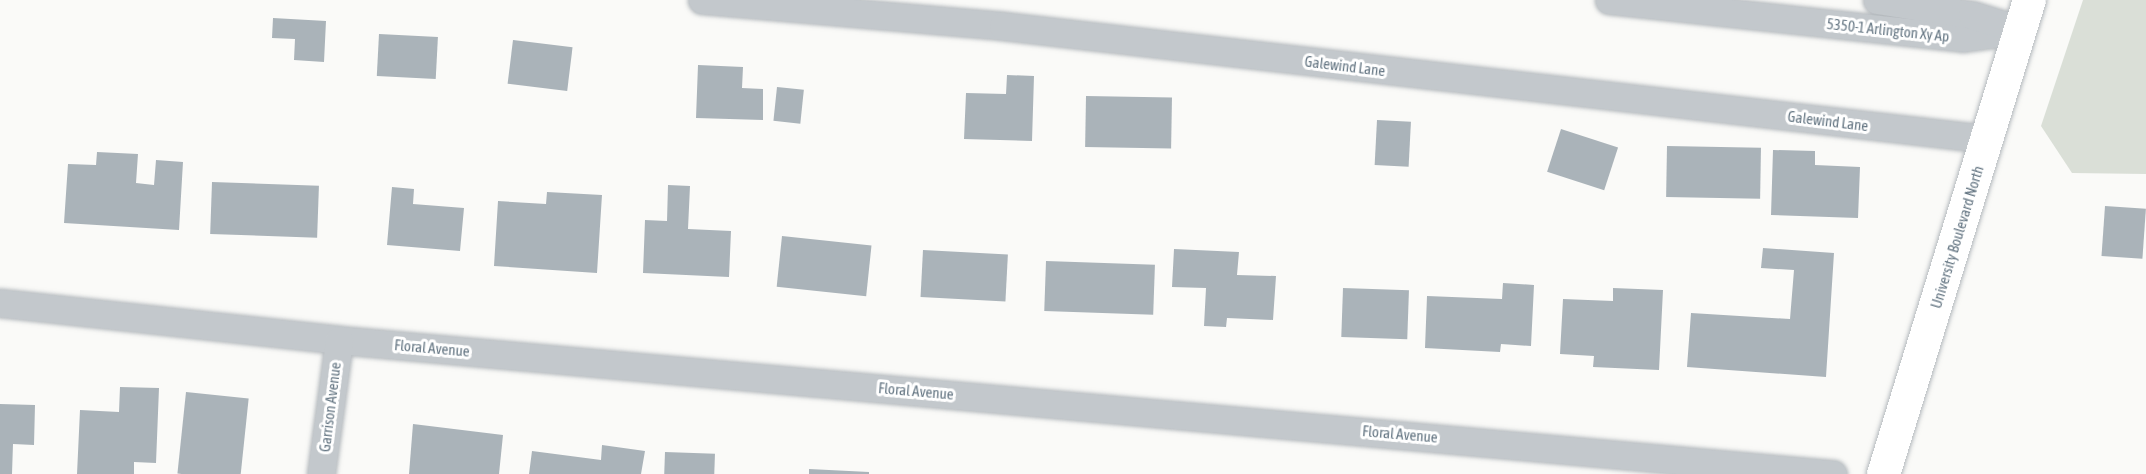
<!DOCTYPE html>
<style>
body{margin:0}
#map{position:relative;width:2146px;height:474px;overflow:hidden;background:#fafaf8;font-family:"Asap Condensed",sans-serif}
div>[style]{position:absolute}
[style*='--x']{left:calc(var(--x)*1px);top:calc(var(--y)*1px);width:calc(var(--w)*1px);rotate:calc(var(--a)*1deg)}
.green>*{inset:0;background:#dadfd7}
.building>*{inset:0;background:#aab3b9;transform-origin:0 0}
.roads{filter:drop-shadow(0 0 2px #b5babe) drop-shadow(0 0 2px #b5babe)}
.minor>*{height:27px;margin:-13.5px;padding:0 13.5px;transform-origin:13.5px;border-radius:13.5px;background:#c3c8cc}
.primary>*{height:33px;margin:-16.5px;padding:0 16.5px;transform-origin:16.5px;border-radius:16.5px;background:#fff}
span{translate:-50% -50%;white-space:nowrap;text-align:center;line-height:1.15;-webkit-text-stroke:6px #fff;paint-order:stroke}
.street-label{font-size:15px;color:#657683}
</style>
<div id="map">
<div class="green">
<i style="clip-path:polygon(2083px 0,2146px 0,2146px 174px,2072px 173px,2041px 126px)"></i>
</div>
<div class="building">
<i style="clip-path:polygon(273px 18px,326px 21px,324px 62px,294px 60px,295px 39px,272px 38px)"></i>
<i style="left:379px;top:34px;width:59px;height:42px;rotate:3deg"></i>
<i style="left:513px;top:40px;width:60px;height:44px;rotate:7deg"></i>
<i style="clip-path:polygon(698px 65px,743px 67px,742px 88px,763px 89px,763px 120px,696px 118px)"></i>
<i style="clip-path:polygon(1007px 75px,1034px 76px,1032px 141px,964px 139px,966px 93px,1006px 94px)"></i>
<i style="left:777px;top:87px;width:27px;height:34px;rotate:6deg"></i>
<i style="left:1086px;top:96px;width:86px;height:51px;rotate:1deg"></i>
<i style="left:1377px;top:120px;width:34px;height:45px;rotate:3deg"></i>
<i style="left:1561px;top:129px;width:60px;height:45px;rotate:18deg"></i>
<i style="left:1667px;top:146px;width:94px;height:51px;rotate:1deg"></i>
<i style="clip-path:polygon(1773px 150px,1815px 151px,1815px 165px,1860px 167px,1858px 218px,1771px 215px)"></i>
<i style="clip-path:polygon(97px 152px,138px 154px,136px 183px,154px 185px,156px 160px,183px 162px,179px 230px,64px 223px,68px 164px,96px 165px)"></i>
<i style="left:212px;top:182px;width:107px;height:52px;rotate:2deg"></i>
<i style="clip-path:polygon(668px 185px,690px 186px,688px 229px,731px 231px,729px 277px,643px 273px,645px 220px,667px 221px)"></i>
<i style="clip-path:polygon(392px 187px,414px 189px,413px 204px,464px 208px,460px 251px,387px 245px)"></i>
<i style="clip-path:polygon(547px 192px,602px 195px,597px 273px,494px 266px,498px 201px,546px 204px)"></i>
<i style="left:2105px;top:206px;width:41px;height:50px;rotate:4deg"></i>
<i style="left:782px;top:236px;width:90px;height:51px;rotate:6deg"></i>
<i style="clip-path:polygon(1763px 248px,1834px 253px,1826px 377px,1687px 367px,1691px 313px,1790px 319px,1794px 270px,1761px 268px)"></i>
<i style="clip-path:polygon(1174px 249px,1239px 252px,1237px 275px,1276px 276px,1273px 320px,1227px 318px,1226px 327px,1204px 326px,1206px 288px,1172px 287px)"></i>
<i style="left:923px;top:250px;width:85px;height:47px;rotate:3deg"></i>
<i style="left:1046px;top:261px;width:109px;height:50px;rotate:2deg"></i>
<i style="clip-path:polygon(1503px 283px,1534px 285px,1531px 346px,1501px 344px,1500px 352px,1425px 348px,1427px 296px,1502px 299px)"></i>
<i style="left:1343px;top:288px;width:66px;height:49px;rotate:2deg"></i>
<i style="clip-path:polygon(1613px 288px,1663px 290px,1659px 370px,1593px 367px,1594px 356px,1560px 354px,1563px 299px,1613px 301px)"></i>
<i style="clip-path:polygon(120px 387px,159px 388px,156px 463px,134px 462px,134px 474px,77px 474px,80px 410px,119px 412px)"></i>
<i style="left:186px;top:392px;width:63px;height:82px;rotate:6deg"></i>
<i style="clip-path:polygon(0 404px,35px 405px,34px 445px,13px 444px,12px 474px,0 474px)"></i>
<i style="clip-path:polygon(413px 424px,503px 435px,499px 474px,409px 474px)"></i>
<i style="clip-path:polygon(602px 445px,645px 451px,641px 474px,529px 474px,532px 451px,601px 460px)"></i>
<i style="left:665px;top:452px;width:50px;height:22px;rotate:2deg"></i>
<i style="clip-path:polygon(809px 469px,869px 472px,869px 474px,809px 474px)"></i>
</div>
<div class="roads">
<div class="minor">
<i style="--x:702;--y:0;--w:302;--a:4.9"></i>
<i style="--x:1003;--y:26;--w:990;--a:6.55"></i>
<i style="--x:1609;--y:0;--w:356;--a:6.1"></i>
<i style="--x:1963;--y:38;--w:59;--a:-7.9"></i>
<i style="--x:1877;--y:0;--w:96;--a:9"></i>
<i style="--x:1972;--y:15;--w:44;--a:17.2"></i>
<i style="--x:0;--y:303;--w:341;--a:6.2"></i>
<i style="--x:339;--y:340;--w:1500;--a:5.13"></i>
<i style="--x:321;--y:474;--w:135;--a:-82.3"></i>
</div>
<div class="primary">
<i style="--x:1883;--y:474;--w:496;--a:-72.9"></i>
</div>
</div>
<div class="street-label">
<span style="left:1888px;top:30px;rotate:6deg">5350-1 Arlington Xy Ap</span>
<span style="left:1345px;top:66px;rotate:7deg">Galewind Lane</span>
<span style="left:1828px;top:121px;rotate:7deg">Galewind Lane</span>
<span style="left:1957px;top:237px;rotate:-73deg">University Boulevard North</span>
<span style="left:432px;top:348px;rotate:5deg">Floral Avenue</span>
<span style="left:916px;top:391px;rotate:5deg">Floral Avenue</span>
<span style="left:330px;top:407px;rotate:-83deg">Garrison Avenue</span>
<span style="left:1400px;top:434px;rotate:5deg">Floral Avenue</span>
</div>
</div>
